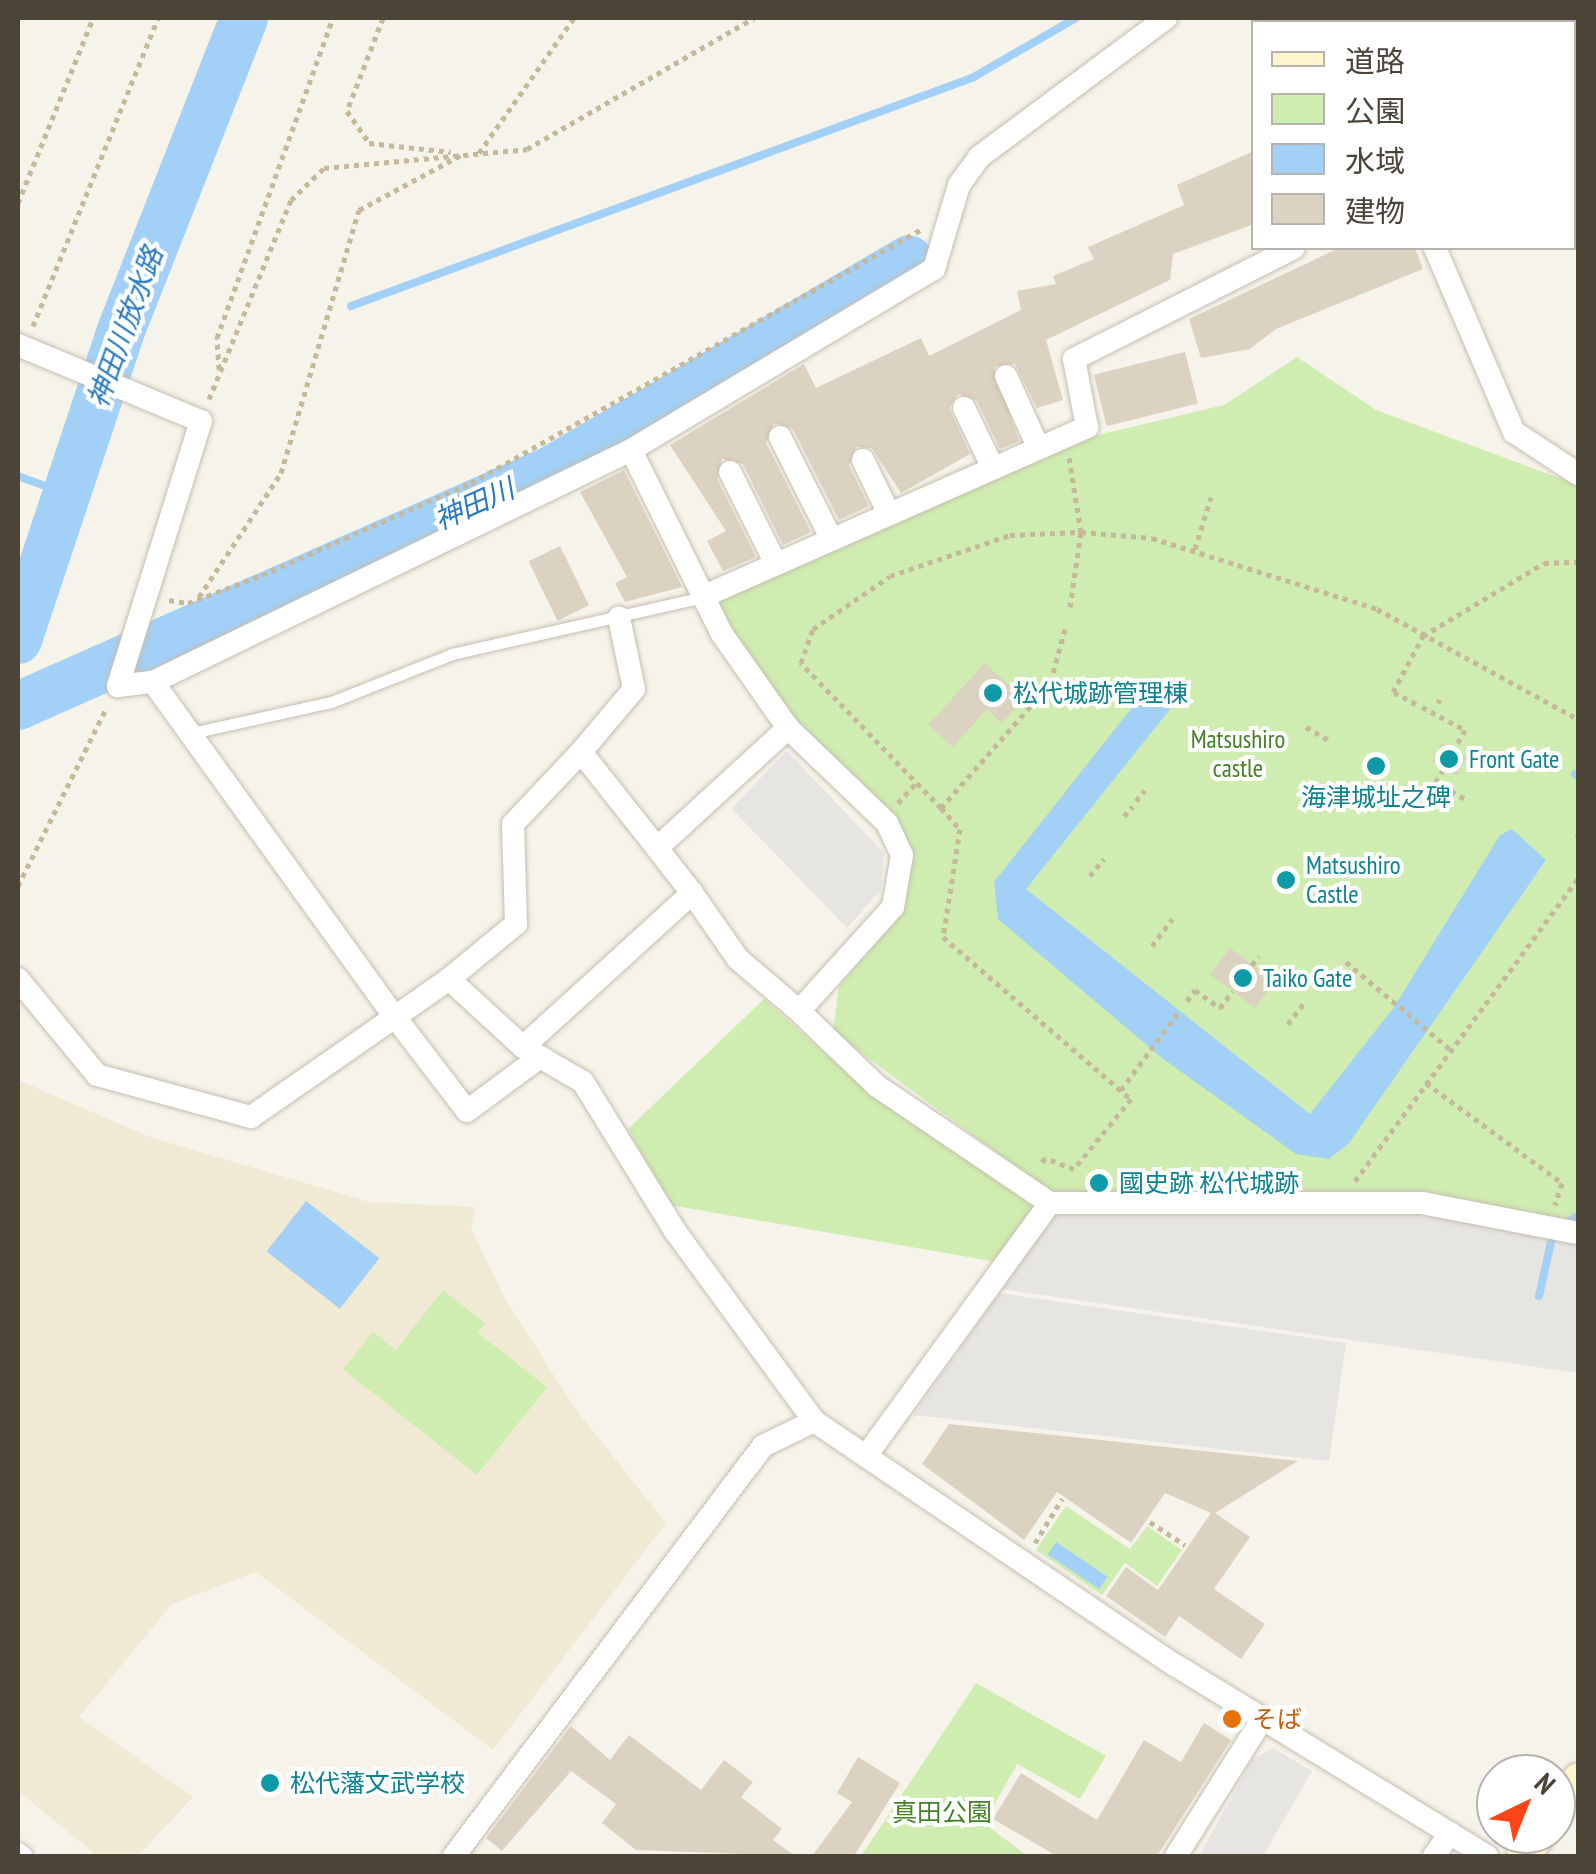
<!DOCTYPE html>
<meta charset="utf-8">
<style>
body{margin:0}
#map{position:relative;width:1596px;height:1874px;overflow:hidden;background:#f6f3ea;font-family:"PT Sans Narrow","Noto Sans JP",sans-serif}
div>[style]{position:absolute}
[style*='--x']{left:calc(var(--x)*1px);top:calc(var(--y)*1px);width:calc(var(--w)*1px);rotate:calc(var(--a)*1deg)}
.education>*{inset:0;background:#f0e9d3}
.green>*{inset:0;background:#cfedb0}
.parking>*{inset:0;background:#e7e5e2}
.water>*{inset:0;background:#a3d0f6;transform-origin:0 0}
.stream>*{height:8px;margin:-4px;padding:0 4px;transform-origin:4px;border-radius:4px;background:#a3d0f6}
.river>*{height:48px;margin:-24px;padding:0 24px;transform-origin:24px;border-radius:24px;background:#a3d0f6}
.building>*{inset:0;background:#dcd2c1;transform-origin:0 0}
.path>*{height:5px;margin-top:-2.5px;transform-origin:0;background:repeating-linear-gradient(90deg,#c5b89b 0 5px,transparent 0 10px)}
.roads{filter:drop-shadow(0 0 2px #c5beae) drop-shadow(0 0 2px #c5beae)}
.lane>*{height:11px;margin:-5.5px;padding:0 5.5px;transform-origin:5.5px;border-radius:5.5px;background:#fff}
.street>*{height:22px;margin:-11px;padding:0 11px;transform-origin:11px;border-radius:11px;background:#fff}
.secondary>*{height:32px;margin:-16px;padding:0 16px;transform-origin:16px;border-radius:16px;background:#fff5cb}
.dots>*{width:28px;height:28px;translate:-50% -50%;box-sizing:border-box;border:5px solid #fff;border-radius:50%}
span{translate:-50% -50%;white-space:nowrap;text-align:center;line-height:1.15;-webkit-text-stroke:8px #fff;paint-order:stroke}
.culture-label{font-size:25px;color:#0d838f}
.left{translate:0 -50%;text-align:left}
.park-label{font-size:25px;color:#448225}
.food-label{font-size:25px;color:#c56008}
.water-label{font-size:28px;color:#2679c0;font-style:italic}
.frame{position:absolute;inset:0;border:20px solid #4b4437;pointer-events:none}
.legend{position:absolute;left:1251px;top:20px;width:325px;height:230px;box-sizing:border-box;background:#fff;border:2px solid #b7b4af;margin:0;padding:12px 18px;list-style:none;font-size:30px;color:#4b4437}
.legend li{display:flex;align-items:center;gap:20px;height:50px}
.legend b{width:50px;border:2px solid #b7b4af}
.north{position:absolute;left:1476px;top:1754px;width:100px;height:100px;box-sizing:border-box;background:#fff;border:2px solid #b7b4af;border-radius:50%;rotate:43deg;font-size:28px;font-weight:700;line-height:40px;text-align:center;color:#4b4437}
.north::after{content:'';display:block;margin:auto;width:35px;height:45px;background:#ff4518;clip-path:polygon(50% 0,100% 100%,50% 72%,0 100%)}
</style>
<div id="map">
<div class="education">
<i style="clip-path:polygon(18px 1080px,150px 1137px,369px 1202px,476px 1207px,471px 1228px,506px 1301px,577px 1411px,666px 1523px,493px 1750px,256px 1572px,172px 1604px,79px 1717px,193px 1797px,138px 1856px,98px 1856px,18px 1791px)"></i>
</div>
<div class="green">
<i style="clip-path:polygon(1297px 357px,1376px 410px,1578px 485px,1578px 1224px,1333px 1192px,1053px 1194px,833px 1032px,839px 986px,904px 911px,913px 854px,784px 710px,712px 603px,1077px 440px,1224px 405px)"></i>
<i style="clip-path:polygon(764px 999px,867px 1091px,1036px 1208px,997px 1262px,670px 1205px,628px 1129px)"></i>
<i style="clip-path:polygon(443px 1290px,485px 1323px,478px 1333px,547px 1387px,477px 1475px,343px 1369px,373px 1332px,396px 1350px)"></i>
<i style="clip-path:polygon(1066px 1506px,1130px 1549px,1147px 1526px,1182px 1550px,1157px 1586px,1125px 1563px,1102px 1595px,1036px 1550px)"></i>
<i style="clip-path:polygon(976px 1683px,1106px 1756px,1080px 1799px,1017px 1764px,984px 1823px,1027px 1856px,861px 1856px)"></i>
</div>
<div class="parking">
<i style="clip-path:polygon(787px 751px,884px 853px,881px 890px,847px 928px,731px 808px)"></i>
<i style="clip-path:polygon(1056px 1210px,1424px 1210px,1578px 1239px,1578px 1373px,1001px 1289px)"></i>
<i style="clip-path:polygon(999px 1293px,1346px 1343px,1329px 1461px,914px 1415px)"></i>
<i style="clip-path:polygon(1273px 1748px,1312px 1771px,1263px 1856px,1199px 1856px,1253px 1759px)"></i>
</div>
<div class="water">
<i style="clip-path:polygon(1149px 686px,1175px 703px,1026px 889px,1310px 1114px,1394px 1007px,1500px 835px,1512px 829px,1546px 860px,1349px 1143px,1329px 1159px,1296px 1154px,1162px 1058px,998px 919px,994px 882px)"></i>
<i style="left:306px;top:1201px;width:93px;height:64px;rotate:38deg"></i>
<i style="left:1056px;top:1542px;width:62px;height:15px;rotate:34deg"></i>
</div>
<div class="stream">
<i style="--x:351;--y:306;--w:662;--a:-20.16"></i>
<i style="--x:972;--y:78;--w:120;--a:-30"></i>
<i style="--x:122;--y:328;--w:23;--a:-15"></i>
<i style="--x:18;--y:476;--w:49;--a:20.3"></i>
<i style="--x:1575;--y:774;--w:4;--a:34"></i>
<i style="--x:1564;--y:1224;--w:16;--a:-30"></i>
<i style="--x:1539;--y:1296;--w:65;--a:-77.5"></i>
</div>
<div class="river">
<i style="--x:18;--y:640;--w:329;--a:-71.6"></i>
<i style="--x:122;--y:328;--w:333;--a:-68.5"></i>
<i style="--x:18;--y:706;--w:585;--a:-23.89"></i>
<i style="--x:553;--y:469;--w:413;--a:-30.5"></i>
</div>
<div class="building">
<i style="clip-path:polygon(1254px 151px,1254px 224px,1173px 254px,1170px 280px,1046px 340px,1063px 400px,1037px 408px,1015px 364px,994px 367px,1019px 441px,1000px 449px,977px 401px,958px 394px,949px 408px,970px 454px,901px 493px,872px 448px,856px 447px,849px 466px,869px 506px,839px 520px,793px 429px,774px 423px,766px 443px,811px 532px,783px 545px,743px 464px,722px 459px,717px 479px,756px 557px,723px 571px,707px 541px,726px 531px,670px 445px,804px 364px,816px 388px,921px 338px,929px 356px,1021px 310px,1017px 291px,1056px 284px,1053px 276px,1094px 259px,1088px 247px,1184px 205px,1177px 185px)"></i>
<i style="clip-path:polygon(1339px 248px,1415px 248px,1423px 269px,1276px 329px,1250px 349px,1201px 358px,1189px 319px)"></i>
<i style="left:1185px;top:352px;width:53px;height:94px;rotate:76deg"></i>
<i style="clip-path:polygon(624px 470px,682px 587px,625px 602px,615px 583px,627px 577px,580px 492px)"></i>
<i style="left:560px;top:546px;width:66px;height:35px;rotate:64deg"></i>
<i style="clip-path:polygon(985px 663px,1024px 699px,1002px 723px,987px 709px,953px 747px,928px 725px)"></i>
<i style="left:1442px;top:743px;width:29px;height:21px;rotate:29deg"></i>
<i style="left:1230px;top:948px;width:56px;height:33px;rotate:37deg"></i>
<i style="clip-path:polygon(949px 1424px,1298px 1461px,1215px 1513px,1250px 1537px,1214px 1589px,1265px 1624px,1241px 1659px,1179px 1616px,1165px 1637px,1106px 1596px,1126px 1567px,1158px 1590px,1211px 1513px,1165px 1493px,1131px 1543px,1057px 1492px,1024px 1540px,922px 1464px)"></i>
<i style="clip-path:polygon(1204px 1723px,1231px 1740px,1157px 1856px,1057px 1856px,993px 1819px,1021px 1773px,1097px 1820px,1144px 1740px,1181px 1762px)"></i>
<i style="clip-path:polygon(571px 1726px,610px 1760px,629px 1735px,701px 1790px,724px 1760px,753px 1782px,741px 1797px,782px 1829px,773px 1840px,795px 1856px,636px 1850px,602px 1823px,616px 1804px,571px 1771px,502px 1851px,486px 1838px)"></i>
<i style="clip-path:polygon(858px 1757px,900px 1783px,854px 1856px,812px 1856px,852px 1802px,837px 1793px)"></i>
</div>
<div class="path">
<i style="--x:383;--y:18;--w:100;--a:111.2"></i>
<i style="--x:347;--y:111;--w:39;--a:55"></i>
<i style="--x:369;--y:143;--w:82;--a:6.3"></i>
<i style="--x:479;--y:153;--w:165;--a:-54.9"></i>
<i style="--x:18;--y:203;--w:200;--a:-67.9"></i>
<i style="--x:33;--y:326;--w:332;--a:-67.9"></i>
<i style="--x:219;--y:369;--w:31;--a:-94"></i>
<i style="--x:217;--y:338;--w:340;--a:-70.1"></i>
<i style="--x:209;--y:399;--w:215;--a:-67.6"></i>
<i style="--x:291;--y:200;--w:46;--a:-44.1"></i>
<i style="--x:324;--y:168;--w:204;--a:-5.3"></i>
<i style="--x:527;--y:149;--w:262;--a:-30"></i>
<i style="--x:1195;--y:549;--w:54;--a:-72.9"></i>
<i style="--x:199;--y:597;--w:149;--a:-56.5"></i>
<i style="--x:281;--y:473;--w:274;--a:-73.5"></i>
<i style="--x:359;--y:210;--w:116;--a:-28.3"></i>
<i style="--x:169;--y:600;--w:19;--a:9"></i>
<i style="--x:188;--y:603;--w:79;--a:-20.7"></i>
<i style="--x:262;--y:575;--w:228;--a:-23.8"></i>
<i style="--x:471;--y:483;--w:518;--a:-29.39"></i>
<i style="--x:1070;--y:607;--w:76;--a:-81.7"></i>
<i style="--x:1081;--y:532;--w:71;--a:4.8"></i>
<i style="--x:1152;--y:538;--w:236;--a:17.5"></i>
<i style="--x:1377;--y:609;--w:229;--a:28.7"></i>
<i style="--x:1065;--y:629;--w:57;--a:105.3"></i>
<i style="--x:1050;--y:684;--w:165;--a:131.3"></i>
<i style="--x:941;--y:808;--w:202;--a:-134"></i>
<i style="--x:801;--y:663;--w:36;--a:-71"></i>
<i style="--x:813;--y:629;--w:93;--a:-34.5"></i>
<i style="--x:890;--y:576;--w:127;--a:-18.9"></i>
<i style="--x:1010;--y:535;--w:71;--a:-2.4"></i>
<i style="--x:1081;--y:532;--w:76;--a:-99.1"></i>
<i style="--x:1438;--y:703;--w:4;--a:-63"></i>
<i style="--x:1416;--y:704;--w:26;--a:-152"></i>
<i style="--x:1393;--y:692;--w:64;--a:-61.8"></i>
<i style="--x:1423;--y:636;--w:141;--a:-31.1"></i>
<i style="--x:1544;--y:563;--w:34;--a:-2"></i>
<i style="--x:1422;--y:707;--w:49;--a:28.1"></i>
<i style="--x:1465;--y:730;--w:23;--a:119"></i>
<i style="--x:1306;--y:727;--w:28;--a:30"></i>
<i style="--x:1431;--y:791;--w:25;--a:-61"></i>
<i style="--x:1451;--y:791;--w:20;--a:30"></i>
<i style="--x:1136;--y:801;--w:14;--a:-51"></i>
<i style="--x:898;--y:803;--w:27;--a:-48"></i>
<i style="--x:941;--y:808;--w:28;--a:48"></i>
<i style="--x:960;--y:829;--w:109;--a:98.9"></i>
<i style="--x:943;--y:937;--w:248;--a:40.8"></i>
<i style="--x:1131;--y:1099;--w:90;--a:129.2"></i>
<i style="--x:1074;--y:1169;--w:31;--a:-159"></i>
<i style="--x:1045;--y:1158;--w:10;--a:127"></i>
<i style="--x:1124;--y:816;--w:13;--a:-48"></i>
<i style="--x:1578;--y:833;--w:9;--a:90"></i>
<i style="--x:1090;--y:876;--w:22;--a:-51"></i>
<i style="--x:18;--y:886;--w:200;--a:-63.6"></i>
<i style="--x:1152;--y:946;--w:34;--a:-53"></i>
<i style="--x:1346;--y:962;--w:137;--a:40"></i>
<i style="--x:1252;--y:965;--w:11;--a:-52"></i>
<i style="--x:1187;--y:1001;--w:14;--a:-54"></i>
<i style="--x:1195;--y:990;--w:31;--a:36"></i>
<i style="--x:1220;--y:1008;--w:21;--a:-53"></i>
<i style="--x:1288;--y:1024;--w:25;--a:-53"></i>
<i style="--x:1426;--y:1083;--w:169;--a:36.3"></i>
<i style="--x:1562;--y:1183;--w:23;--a:108"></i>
<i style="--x:1121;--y:1090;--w:99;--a:-53.6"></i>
<i style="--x:1355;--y:1181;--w:376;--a:-53.6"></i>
<i style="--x:1150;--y:1522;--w:42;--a:33.3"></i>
<i style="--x:1035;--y:1543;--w:52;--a:-58.5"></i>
</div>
<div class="roads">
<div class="lane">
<i style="--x:192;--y:733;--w:142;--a:-12.6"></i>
<i style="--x:331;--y:702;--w:130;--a:-21.6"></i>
<i style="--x:452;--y:654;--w:256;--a:-12.8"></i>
</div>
<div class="street">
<i style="--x:1344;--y:18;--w:4;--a:63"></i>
<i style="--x:1421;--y:22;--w:12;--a:-20"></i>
<i style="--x:1435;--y:248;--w:200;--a:66.8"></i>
<i style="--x:1514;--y:432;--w:77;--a:33.3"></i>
<i style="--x:18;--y:345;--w:198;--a:22.6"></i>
<i style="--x:201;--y:421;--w:278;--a:107.4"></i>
<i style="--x:118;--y:686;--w:35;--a:-7"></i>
<i style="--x:153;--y:682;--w:413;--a:54.2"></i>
<i style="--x:395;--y:1017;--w:66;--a:-35.1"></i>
<i style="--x:449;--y:979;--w:100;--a:42.6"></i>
<i style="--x:523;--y:1047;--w:69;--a:30.3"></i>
<i style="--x:583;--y:1082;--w:175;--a:58.3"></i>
<i style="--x:675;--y:1231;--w:235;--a:53.8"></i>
<i style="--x:814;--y:1421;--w:436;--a:34.1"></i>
<i style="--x:1175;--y:1665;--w:366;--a:31.5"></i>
<i style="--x:1006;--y:376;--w:78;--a:65.7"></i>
<i style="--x:964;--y:408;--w:64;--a:64.2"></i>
<i style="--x:780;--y:437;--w:115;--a:63.2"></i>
<i style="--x:631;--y:450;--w:205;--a:63.7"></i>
<i style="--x:722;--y:634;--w:115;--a:54.9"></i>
<i style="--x:788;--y:728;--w:137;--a:43.8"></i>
<i style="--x:887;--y:823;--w:35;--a:65"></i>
<i style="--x:902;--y:855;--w:53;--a:99.8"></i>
<i style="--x:893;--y:907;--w:140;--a:132.1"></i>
<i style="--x:799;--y:1011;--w:108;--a:43.9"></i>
<i style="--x:877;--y:1086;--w:209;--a:34.1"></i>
<i style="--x:1050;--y:1203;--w:372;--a:0"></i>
<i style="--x:1422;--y:1203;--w:159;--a:10.9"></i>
<i style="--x:863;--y:460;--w:60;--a:64.3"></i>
<i style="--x:730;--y:472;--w:103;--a:63.4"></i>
<i style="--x:702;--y:597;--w:421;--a:-23.8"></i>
<i style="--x:1087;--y:427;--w:69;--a:-100.8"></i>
<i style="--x:1074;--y:359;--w:246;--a:-26.8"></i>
<i style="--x:153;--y:682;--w:531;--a:-25.89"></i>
<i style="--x:631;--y:450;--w:353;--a:-30.9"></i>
<i style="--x:934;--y:269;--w:88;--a:-73.4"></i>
<i style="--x:959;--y:185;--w:34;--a:-54"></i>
<i style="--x:979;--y:157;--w:233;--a:-36.6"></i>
<i style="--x:581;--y:752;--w:82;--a:-49.9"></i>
<i style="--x:634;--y:689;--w:73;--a:-101.9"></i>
<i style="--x:692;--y:893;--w:80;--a:55.1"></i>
<i style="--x:738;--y:959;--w:80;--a:40.4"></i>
<i style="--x:18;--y:979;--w:124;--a:50.5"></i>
<i style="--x:97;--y:1075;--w:160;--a:15.3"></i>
<i style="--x:251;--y:1117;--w:175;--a:-34.8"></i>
<i style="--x:395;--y:1017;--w:118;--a:52.5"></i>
<i style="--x:467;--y:1111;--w:91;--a:-36.5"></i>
<i style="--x:449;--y:979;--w:87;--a:-39.4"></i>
<i style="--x:516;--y:924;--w:100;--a:-91.7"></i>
<i style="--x:513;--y:824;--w:99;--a:-46.6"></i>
<i style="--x:581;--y:752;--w:122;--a:51.6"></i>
<i style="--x:523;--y:1047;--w:229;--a:-42.3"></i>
<i style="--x:692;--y:893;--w:57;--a:-127.9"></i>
<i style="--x:657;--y:848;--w:178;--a:-42.5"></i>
<i style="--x:866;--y:1456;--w:313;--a:-54"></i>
<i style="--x:18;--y:1854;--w:4;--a:34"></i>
<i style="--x:454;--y:1856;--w:513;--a:-53"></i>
<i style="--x:763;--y:1446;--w:57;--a:-26.1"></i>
<i style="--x:1176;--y:1856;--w:163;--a:-57.8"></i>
<i style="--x:1434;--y:1856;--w:28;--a:-55"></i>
</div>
<div class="secondary">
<i style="--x:1556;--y:1811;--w:38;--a:-55"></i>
<i style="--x:1523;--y:1856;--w:28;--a:-52"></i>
</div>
</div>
<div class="dots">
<i style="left:993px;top:693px;background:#0f9aa8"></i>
<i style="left:1449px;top:759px;background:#0f9aa8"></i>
<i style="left:1376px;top:766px;background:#0f9aa8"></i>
<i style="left:1286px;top:880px;background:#0f9aa8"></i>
<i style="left:1243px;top:978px;background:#0f9aa8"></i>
<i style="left:1099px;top:1183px;background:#0f9aa8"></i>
<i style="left:1232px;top:1719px;background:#e8710a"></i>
<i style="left:270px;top:1783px;background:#0f9aa8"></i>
</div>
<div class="culture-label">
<span class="left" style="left:1013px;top:693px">松代城跡管理棟</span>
<span class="left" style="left:1469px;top:759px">Front Gate</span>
<span style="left:1376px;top:797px">海津城址之碑</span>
<span class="left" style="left:1306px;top:880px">Matsushiro<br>Castle</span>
<span class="left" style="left:1263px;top:978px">Taiko Gate</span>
<span class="left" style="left:1119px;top:1183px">國史跡 松代城跡</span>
<span class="left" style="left:290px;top:1783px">松代藩文武学校</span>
</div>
<div class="park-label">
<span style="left:1238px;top:754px">Matsushiro<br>castle</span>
<span style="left:942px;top:1812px">真田公園</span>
</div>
<div class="food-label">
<span class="left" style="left:1252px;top:1719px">そば</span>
</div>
<div class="water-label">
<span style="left:125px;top:327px;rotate:-70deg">神田川放水路</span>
<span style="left:474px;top:504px;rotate:-24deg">神田川</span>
</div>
<div class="frame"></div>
<ul class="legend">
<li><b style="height:12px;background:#fff5cb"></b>道路</li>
<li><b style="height:28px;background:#cfedb0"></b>公園</li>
<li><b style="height:28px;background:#a3d0f6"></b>水域</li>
<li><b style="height:28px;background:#dcd2c1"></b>建物</li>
</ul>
<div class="north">N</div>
</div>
